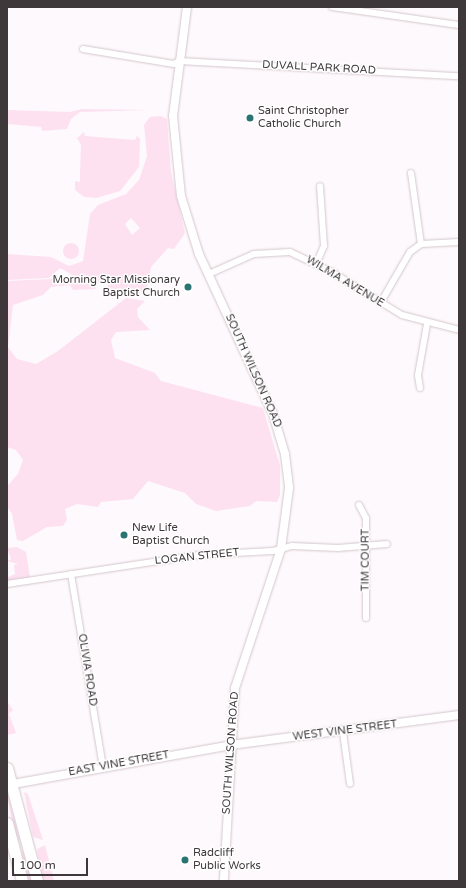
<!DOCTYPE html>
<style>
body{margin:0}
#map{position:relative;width:466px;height:888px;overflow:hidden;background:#fef9fc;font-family:"Varela Round",sans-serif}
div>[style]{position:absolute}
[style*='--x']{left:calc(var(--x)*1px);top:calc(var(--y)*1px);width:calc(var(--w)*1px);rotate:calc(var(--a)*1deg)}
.green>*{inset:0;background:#fde1f0}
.round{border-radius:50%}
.roads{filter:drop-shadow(0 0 1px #d3c6cd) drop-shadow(0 0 1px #d3c6cd)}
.street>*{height:6px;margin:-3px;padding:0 3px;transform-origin:3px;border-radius:3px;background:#fff}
.secondary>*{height:8px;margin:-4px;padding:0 4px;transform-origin:4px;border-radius:4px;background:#fff}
.highway>*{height:11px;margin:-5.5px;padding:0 5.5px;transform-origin:5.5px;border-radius:5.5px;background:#fff}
.dots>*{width:11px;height:11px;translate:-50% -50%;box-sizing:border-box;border:2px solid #fff;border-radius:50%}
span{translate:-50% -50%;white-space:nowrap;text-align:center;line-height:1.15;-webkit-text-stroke:3px #fff;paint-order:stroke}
.street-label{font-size:11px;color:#3e383b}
.poi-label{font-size:11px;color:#3e383b}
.left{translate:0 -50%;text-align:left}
.right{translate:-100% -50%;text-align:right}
.frame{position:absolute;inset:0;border:8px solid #3e383b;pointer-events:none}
.scale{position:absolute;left:12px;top:858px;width:76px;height:18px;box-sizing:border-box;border:2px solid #3e383b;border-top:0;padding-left:5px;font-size:12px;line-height:14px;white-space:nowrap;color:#3e383b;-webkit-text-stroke:3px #fff;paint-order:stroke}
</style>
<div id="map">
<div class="green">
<i style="clip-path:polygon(82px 109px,148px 110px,80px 112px,71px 119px,67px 129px,42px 131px,41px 127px,8px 124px,7px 128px,7px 110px,70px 112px)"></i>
<i style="clip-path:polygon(evenodd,161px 116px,167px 119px,171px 172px,185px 233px,174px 249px,168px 248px,151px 267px,146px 293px,107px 291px,109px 278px,101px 278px,95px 289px,73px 290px,70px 285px,51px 287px,43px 295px,13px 305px,8px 347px,17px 359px,36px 364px,58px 351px,126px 298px,145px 301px,137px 309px,138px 317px,150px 330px,116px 332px,111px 340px,115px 358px,155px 373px,161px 381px,263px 408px,280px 466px,280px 495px,277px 502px,256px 501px,250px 506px,216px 511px,196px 504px,185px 493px,148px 481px,133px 499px,101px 502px,98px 507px,77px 504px,65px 509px,67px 520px,63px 526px,47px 527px,23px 541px,17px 540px,12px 514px,7px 507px,7px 486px,18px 474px,23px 460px,16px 450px,7px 447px,7px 281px,51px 279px,74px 276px,60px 268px,49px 278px,7px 280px,7px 254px,51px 257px,69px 266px,83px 261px,90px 214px,98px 205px,126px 194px,139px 180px,147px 156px,144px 125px,150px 117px,161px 116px,131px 218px,140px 228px,132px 235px,125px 224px,131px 218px)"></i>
<i style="clip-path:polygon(84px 132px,85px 136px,135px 140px,137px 136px,140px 139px,139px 167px,120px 191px,96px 198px,84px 197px,75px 190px,75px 181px,80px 182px,80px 171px,81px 145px,77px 138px)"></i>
<i class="round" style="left:63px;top:243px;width:16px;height:16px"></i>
<i style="clip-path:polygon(17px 547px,26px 552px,30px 577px,8px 581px,8px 577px,15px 574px,14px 565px,18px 564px,7px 561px,11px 559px,7px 548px)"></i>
<i style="clip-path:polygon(7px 701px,13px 710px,9px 714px,16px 733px,7px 735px)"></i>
<i style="clip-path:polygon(24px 792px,28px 794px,43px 840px,33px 837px)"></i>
<i style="clip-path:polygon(7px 794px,8px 794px,20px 841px,15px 839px)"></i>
<i style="clip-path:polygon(45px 845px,54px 881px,43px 881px,40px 870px,37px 849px)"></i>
<i style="clip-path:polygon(23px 852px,24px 853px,33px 881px,26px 881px,20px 855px)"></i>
</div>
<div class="roads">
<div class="street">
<i style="--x:332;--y:7;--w:128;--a:8.1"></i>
<i style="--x:83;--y:49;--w:92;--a:9.4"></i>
<i style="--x:174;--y:64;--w:6;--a:-31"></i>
<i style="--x:179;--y:61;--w:280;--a:3.1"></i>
<i style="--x:411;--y:173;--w:72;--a:82"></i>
<i style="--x:316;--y:264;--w:20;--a:-66"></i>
<i style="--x:324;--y:246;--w:60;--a:-93.8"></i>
<i style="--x:209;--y:274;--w:49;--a:-24"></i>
<i style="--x:254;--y:254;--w:36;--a:-3"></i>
<i style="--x:290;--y:252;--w:47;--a:25.5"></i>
<i style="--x:332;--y:272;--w:82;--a:31.6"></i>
<i style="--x:402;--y:315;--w:59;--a:14.7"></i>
<i style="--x:381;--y:302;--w:58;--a:-59.9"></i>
<i style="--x:410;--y:252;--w:14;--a:-36"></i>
<i style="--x:421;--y:244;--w:38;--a:-3"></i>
<i style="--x:420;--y:388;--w:13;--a:-99"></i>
<i style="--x:418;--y:375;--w:52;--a:-80"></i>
<i style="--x:359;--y:505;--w:15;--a:62"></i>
<i style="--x:366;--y:518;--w:100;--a:90"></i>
<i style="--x:71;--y:574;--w:196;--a:80.6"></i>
<i style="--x:7;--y:584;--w:193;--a:-8.6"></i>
<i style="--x:198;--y:555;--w:75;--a:-3.1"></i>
<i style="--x:273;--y:551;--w:20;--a:-15"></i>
<i style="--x:292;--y:546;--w:46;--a:2.5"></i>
<i style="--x:338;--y:548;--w:49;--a:-4.7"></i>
<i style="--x:343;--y:732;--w:52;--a:82.3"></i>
</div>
<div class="secondary">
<i style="--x:187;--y:7;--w:110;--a:97.3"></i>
<i style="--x:173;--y:116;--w:80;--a:84.3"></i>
<i style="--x:181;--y:196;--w:61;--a:72.8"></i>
<i style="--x:199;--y:254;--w:176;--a:65.2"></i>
<i style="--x:273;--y:414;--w:42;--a:73.3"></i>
<i style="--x:285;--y:454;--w:34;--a:83"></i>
<i style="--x:289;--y:488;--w:62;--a:97.5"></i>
<i style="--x:281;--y:549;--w:146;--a:108.3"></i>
<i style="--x:235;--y:688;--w:193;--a:93.3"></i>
<i style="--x:7;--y:785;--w:228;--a:-10.1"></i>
<i style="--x:231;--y:745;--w:230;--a:-7.5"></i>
</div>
<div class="highway">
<i style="--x:7;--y:768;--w:117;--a:75.1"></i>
<i style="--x:7;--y:823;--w:60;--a:75.5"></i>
</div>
</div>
<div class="dots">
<i style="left:250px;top:118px;background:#297472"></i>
<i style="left:188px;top:287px;background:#297472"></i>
<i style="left:124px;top:535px;background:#297472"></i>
<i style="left:185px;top:860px;background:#297472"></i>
</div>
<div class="street-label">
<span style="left:319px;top:68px;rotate:3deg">DUVALL PARK ROAD</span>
<span style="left:345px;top:282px;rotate:31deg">WILMA AVENUE</span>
<span style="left:253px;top:371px;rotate:66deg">SOUTH WILSON ROAD</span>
<span style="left:197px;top:557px;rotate:-6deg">LOGAN STREET</span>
<span style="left:366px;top:560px;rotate:-90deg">TIM COURT</span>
<span style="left:87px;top:670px;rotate:81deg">OLIVIA ROAD</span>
<span style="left:345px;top:731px;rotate:-7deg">WEST VINE STREET</span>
<span style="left:231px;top:753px;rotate:-86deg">SOUTH WILSON ROAD</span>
<span style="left:119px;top:764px;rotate:-10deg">EAST VINE STREET</span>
</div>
<div class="poi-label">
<span class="left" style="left:258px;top:118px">Saint Christopher<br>Catholic Church</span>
<span class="right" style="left:180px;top:287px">Morning Star Missionary<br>Baptist Church</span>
<span class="left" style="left:132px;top:535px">New Life<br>Baptist Church</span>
<span class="left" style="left:193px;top:860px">Radcliff<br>Public Works</span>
</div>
<div class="frame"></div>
<div class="scale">100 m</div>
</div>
